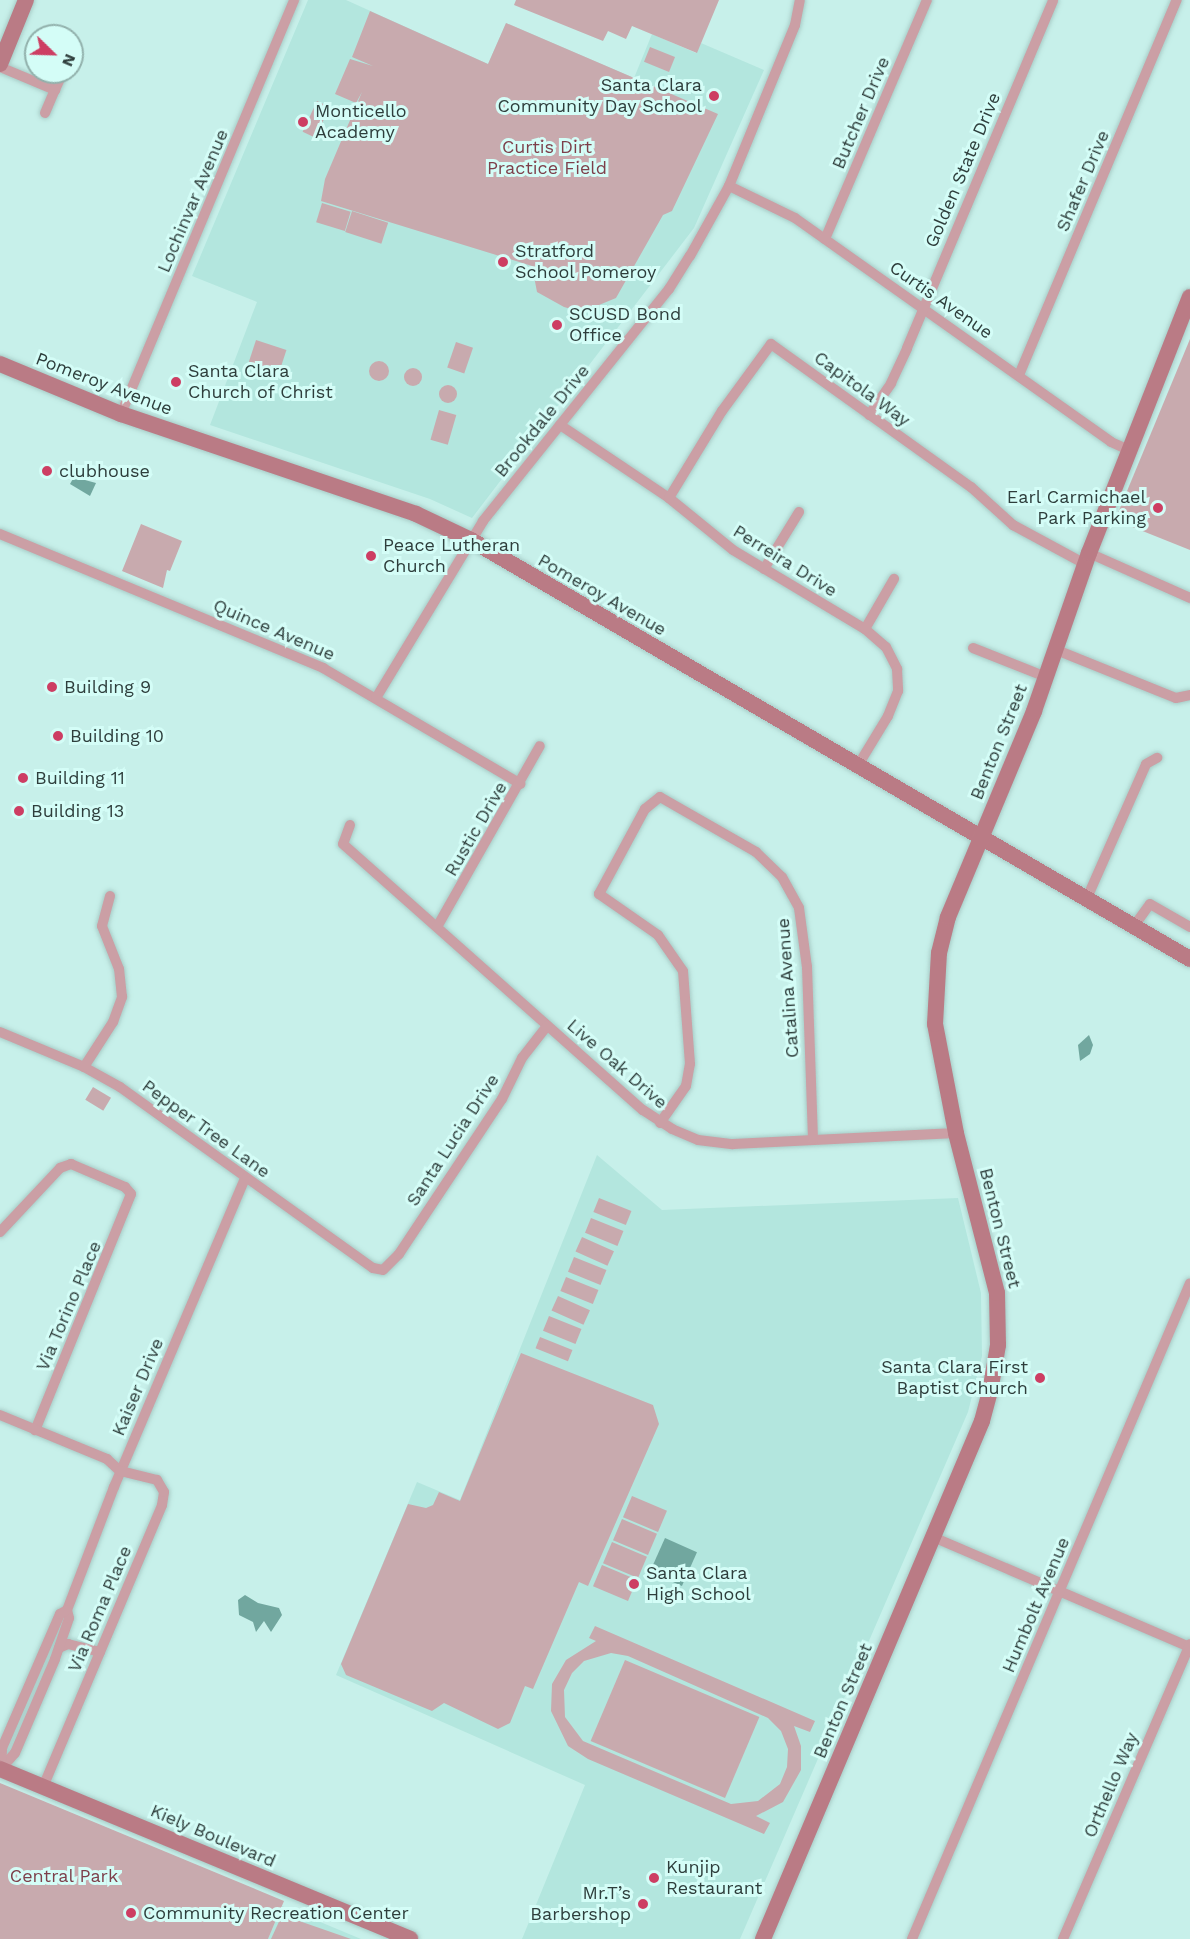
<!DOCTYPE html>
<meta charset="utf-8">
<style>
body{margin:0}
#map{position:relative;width:1190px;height:1939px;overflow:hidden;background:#c7f0ea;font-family:"Work Sans",sans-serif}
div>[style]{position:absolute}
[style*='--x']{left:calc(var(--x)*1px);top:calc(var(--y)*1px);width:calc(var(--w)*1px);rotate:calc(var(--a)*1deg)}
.built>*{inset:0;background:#b3e6de}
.green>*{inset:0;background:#c8aaae;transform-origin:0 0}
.round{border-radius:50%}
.water>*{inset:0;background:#71a79f;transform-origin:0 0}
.roads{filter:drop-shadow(0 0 2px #a8ccc7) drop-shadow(0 0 2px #a8ccc7)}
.street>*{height:10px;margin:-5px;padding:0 5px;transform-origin:5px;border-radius:5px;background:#cb9fa5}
.secondary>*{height:16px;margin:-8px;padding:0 8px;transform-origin:8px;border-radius:8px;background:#ba7b85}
.dots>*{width:16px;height:16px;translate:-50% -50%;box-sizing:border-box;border:3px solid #d4fdf7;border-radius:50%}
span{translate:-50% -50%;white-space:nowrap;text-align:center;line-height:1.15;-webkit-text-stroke:6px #d4fdf7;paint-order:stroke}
.poi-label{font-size:18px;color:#2e3e3c}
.right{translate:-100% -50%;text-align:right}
.left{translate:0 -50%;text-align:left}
.street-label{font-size:18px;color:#2e3e3c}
.park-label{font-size:18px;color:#7d3f4a}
.north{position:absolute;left:24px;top:24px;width:60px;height:60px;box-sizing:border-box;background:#d4fdf7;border:2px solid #92b1ac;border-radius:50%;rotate:113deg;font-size:16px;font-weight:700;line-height:24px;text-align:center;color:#2e3e3c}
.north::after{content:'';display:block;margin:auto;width:21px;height:27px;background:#cd3e63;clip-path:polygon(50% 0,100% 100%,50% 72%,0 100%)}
</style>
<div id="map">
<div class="built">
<i style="clip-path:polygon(308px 0,346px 0,488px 64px,506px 23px,634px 78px,652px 34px,696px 53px,701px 43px,764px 70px,694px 228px,472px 518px,430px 499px,210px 425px,257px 302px,192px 276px)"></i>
<i style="clip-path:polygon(597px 1155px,662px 1210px,958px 1198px,981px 1293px,982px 1356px,968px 1412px,740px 1939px,522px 1939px,585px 1785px,336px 1675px,417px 1482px,460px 1500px)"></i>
<i style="clip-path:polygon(282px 1906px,361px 1939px,268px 1939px)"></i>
</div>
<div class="green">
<i style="clip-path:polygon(516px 0,719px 0,697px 53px,632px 26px,626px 39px,608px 31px,603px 41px,514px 5px)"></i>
<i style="clip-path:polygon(370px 11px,488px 64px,506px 23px,718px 114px,672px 211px,663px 215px,616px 298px,582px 312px,564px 307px,537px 292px,532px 266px,321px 201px,325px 179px,362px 92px,356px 103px,335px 94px,350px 59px,373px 66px,352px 57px)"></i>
<i style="left:650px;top:47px;width:27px;height:16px;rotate:22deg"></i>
<i style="left:317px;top:101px;width:14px;height:34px;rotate:25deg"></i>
<i style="left:322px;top:203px;width:30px;height:20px;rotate:17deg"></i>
<i style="left:352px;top:211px;width:38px;height:22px;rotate:18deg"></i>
<i style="clip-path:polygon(1190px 339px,1190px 550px,1115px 520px)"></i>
<i style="left:256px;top:340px;width:32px;height:23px;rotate:18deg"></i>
<i style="left:456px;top:342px;width:18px;height:27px;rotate:19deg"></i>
<i class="round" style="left:369px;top:361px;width:20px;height:20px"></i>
<i class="round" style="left:404px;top:368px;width:18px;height:18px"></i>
<i class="round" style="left:439px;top:385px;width:18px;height:18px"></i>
<i style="left:439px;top:410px;width:18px;height:31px;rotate:16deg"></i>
<i style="clip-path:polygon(141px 524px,182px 541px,170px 571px,167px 570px,163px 588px,122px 571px)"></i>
<i style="left:93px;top:1087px;width:21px;height:15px;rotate:31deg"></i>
<i style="left:599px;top:1198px;width:35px;height:15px;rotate:22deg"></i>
<i style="left:591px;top:1218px;width:35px;height:16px;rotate:22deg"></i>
<i style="left:582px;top:1237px;width:35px;height:16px;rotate:24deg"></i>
<i style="left:574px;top:1257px;width:35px;height:16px;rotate:22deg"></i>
<i style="left:566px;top:1277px;width:35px;height:15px;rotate:22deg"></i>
<i style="left:558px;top:1296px;width:35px;height:16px;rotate:24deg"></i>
<i style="left:549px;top:1316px;width:35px;height:16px;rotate:22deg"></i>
<i style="left:540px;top:1337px;width:35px;height:12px;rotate:22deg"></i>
<i style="clip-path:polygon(521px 1353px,653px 1405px,659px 1424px,588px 1586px,579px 1582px,533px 1689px,525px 1686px,510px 1723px,498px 1729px,444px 1703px,432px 1711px,346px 1675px,341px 1664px,408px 1504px,426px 1508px,433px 1505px,439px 1492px,460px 1501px)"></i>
<i style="left:632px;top:1496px;width:38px;height:23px;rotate:23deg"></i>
<i style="left:622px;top:1519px;width:38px;height:23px;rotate:23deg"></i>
<i style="left:612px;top:1542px;width:38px;height:23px;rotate:23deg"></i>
<i style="left:602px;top:1565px;width:38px;height:23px;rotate:23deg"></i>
<i style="clip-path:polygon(evenodd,595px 1626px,815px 1721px,810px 1732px,794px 1726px,801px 1746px,801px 1770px,783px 1802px,756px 1816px,770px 1823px,764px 1834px,588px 1759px,568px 1746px,551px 1711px,552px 1684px,566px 1660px,596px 1641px,589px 1638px,595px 1626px,611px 1653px,628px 1656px,768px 1718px,781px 1731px,788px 1749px,787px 1767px,780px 1784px,758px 1801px,731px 1804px,583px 1741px,565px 1717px,564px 1690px,572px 1673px,584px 1661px,611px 1653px)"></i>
<i style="left:625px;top:1660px;width:146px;height:88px;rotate:23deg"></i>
<i style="clip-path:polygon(0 1783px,284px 1901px,268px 1939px,0 1939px)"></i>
<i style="clip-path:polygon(282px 1915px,351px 1939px,271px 1939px)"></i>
</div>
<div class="water">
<i style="clip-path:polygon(74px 477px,96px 483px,90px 496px,70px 484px)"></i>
<i style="clip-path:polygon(1089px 1035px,1093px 1045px,1090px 1054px,1080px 1061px,1078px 1045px)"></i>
<i style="left:665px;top:1538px;width:35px;height:37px;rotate:24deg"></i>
<i style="clip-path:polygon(245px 1595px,258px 1603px,279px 1608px,282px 1615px,271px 1632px,264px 1621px,256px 1632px,253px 1622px,239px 1615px,238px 1600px)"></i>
</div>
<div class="roads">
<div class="street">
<i style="--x:0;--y:67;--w:60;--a:22.7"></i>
<i style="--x:55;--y:90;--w:20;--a:-66"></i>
<i style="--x:45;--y:113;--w:25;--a:-67"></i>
<i style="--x:729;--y:186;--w:73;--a:25.9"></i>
<i style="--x:795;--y:218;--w:387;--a:35.3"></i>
<i style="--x:1111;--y:442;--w:20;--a:24"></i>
<i style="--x:825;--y:239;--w:260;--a:-66.9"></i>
<i style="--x:1019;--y:375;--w:407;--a:-67.2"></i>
<i style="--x:121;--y:414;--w:449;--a:-67.3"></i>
<i style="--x:869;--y:415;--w:39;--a:-55"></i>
<i style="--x:891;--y:383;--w:38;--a:-65"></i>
<i style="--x:907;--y:348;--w:377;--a:-67.2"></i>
<i style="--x:560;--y:425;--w:131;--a:33.8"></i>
<i style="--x:669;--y:498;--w:82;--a:39.1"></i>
<i style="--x:733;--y:550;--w:154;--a:30.9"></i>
<i style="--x:865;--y:629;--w:28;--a:41"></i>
<i style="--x:886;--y:647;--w:25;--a:63"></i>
<i style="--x:897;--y:669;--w:22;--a:87"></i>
<i style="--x:898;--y:691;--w:27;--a:112"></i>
<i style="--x:888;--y:716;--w:60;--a:121.3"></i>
<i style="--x:669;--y:498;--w:102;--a:-58.7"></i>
<i style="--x:722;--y:411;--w:83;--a:-53.8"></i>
<i style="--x:771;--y:344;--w:246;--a:35.6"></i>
<i style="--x:971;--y:487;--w:57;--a:42.1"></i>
<i style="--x:1013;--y:525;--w:82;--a:28.4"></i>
<i style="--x:0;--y:534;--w:350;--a:22.5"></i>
<i style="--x:323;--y:668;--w:229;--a:30.4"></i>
<i style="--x:1089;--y:553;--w:111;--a:24"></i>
<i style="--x:764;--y:569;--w:67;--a:-58.4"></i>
<i style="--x:865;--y:629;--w:58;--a:-59.9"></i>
<i style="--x:973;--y:648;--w:79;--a:21.7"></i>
<i style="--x:1054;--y:649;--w:131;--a:21.9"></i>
<i style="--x:1176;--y:698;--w:14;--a:-12"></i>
<i style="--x:376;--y:698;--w:207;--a:-58.8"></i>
<i style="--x:483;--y:521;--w:297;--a:-51.3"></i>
<i style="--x:669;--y:289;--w:39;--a:-58"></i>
<i style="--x:690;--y:256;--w:80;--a:-60.9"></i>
<i style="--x:729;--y:186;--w:174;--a:-67.7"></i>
<i style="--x:795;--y:25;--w:25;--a:-79"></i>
<i style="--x:350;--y:825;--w:20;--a:110"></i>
<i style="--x:343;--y:844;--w:401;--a:41.6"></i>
<i style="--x:643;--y:1110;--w:35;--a:33"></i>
<i style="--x:672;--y:1129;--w:28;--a:23"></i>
<i style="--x:698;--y:1140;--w:35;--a:7"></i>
<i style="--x:733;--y:1144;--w:223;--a:-2.8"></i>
<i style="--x:1087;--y:898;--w:146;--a:-66.2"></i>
<i style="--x:1146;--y:764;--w:13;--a:-29"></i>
<i style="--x:1134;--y:926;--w:27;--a:-54"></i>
<i style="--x:1150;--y:904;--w:46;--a:29.9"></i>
<i style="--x:437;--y:927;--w:208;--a:-60.4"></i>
<i style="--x:0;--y:1032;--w:91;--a:22.6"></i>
<i style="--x:84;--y:1067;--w:41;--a:29.1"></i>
<i style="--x:120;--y:1087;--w:311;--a:35.6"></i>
<i style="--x:373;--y:1268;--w:10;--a:11"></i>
<i style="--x:383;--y:1270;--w:23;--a:-45"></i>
<i style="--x:399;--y:1254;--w:186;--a:-56.4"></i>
<i style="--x:502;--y:1099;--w:46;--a:-64"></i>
<i style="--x:522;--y:1058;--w:41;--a:-52"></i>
<i style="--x:84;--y:1067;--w:54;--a:-57.2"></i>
<i style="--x:113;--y:1022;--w:27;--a:-70"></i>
<i style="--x:122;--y:997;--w:28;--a:-96"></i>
<i style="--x:119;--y:969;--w:46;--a:-111.6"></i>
<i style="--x:102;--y:926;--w:31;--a:-75"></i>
<i style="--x:660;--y:1123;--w:45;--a:-54.9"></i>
<i style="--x:686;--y:1086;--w:22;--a:-80"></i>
<i style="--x:690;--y:1064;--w:93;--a:-94.3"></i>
<i style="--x:683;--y:971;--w:44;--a:-124.8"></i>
<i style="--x:658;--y:935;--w:72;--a:-145.2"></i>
<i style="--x:599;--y:894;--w:97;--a:-61.6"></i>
<i style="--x:645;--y:809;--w:19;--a:-39"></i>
<i style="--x:660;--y:797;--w:111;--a:29.8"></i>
<i style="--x:756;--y:852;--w:36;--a:44"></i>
<i style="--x:782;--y:877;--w:35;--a:61"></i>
<i style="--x:799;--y:908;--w:60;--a:82.3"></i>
<i style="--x:807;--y:967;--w:172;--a:88"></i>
<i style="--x:0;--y:1232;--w:88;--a:-46.8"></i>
<i style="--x:60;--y:1168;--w:12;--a:-20"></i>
<i style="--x:71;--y:1164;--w:59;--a:23.1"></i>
<i style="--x:125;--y:1187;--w:9;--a:49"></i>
<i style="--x:131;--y:1194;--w:255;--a:112.1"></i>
<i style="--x:0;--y:1415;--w:116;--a:22.4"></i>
<i style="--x:107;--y:1459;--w:18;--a:43"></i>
<i style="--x:933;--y:1537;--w:280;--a:23.2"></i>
<i style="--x:59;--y:1648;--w:10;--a:-24"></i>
<i style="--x:68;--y:1644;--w:33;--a:14"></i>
<i style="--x:1;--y:1769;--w:21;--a:-49"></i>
<i style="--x:15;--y:1753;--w:102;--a:-66.9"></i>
<i style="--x:55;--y:1659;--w:43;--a:-71.1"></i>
<i style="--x:69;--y:1618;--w:8;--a:-104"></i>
<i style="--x:67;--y:1610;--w:132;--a:-69.1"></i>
<i style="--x:114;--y:1487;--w:335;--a:-67"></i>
<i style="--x:1;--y:1769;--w:21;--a:-87"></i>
<i style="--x:2;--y:1748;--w:146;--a:-66.6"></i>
<i style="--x:60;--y:1614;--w:8;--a:-30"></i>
<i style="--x:43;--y:1787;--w:306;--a:-67.1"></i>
<i style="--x:162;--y:1505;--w:13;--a:-81"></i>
<i style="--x:164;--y:1492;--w:14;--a:-120"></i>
<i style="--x:157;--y:1480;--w:38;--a:-166"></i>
<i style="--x:912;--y:1939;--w:712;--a:-67.03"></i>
<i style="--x:1063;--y:1939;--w:321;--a:-66.7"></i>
</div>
<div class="secondary">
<i style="--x:0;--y:64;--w:69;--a:-67.9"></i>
<i style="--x:0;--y:364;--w:131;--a:22.5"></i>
<i style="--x:121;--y:414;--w:311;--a:18.7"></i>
<i style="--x:416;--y:514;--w:61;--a:25.3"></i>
<i style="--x:471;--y:540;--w:832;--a:30.23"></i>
<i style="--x:0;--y:1769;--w:444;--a:22.5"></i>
<i style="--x:763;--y:1939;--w:562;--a:-67.08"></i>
<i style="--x:982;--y:1421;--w:30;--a:-75"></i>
<i style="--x:990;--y:1392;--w:48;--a:-80.3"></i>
<i style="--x:998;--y:1345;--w:52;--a:-91.1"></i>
<i style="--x:997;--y:1293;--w:165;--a:-104.4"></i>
<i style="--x:956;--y:1133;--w:111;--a:-100.9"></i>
<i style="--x:935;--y:1024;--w:71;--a:-86.8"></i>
<i style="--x:939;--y:953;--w:37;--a:-76"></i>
<i style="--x:948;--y:917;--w:223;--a:-67.3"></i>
<i style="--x:1034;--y:711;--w:167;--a:-70.8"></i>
<i style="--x:1089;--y:553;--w:275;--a:-68.5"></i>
</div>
</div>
<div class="dots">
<i style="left:714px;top:96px;background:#cd3e63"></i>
<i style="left:303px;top:122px;background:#cd3e63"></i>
<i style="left:503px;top:262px;background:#cd3e63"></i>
<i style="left:557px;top:325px;background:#cd3e63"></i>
<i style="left:176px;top:382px;background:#cd3e63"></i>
<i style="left:47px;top:471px;background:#cd3e63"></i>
<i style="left:1158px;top:508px;background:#cd3e63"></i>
<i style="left:371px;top:556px;background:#cd3e63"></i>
<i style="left:52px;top:687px;background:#cd3e63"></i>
<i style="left:58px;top:736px;background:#cd3e63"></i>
<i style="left:23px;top:778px;background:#cd3e63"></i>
<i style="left:19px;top:811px;background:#cd3e63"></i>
<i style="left:1040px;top:1378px;background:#cd3e63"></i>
<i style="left:634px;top:1584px;background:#cd3e63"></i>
<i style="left:654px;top:1878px;background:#cd3e63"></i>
<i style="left:643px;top:1904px;background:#cd3e63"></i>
<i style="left:131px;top:1913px;background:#cd3e63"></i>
</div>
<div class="poi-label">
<span class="right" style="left:702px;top:96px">Santa Clara<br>Community Day School</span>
<span class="left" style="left:315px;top:122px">Monticello<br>Academy</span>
<span class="left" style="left:515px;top:262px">Stratford<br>School Pomeroy</span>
<span class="left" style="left:569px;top:325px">SCUSD Bond<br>Office</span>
<span class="left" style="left:188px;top:382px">Santa Clara<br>Church of Christ</span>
<span class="left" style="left:59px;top:471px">clubhouse</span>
<span class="right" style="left:1146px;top:508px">Earl Carmichael<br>Park Parking</span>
<span class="left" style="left:383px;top:556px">Peace Lutheran<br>Church</span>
<span class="left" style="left:64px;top:687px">Building 9</span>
<span class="left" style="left:70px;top:736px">Building 10</span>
<span class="left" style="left:35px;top:778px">Building 11</span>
<span class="left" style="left:31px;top:811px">Building 13</span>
<span class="right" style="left:1028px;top:1378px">Santa Clara First<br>Baptist Church</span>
<span class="left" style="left:646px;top:1584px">Santa Clara<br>High School</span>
<span class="left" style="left:666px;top:1878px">Kunjip<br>Restaurant</span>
<span class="right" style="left:631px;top:1904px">Mr.T’s<br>Barbershop</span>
<span class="left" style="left:143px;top:1913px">Community Recreation Center</span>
</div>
<div class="street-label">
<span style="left:861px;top:113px;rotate:-67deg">Butcher Drive</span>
<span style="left:963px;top:170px;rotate:-67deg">Golden State Drive</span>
<span style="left:1083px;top:181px;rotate:-67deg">Shafer Drive</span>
<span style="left:193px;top:201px;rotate:-67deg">Lochinvar Avenue</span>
<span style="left:941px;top:300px;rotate:35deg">Curtis Avenue</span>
<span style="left:104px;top:384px;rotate:21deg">Pomeroy Avenue</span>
<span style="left:862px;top:389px;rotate:36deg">Capitola Way</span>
<span style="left:542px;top:421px;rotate:-51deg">Brookdale Drive</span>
<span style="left:785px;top:561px;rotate:32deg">Perreira Drive</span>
<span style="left:602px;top:595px;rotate:30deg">Pomeroy Avenue</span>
<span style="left:274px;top:630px;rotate:23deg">Quince Avenue</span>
<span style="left:999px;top:742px;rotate:-68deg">Benton Street</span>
<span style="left:476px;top:829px;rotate:-60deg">Rustic Drive</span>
<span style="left:788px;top:988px;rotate:-94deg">Catalina Avenue</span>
<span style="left:617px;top:1064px;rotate:41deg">Live Oak Drive</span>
<span style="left:206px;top:1129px;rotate:36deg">Pepper Tree Lane</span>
<span style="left:453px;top:1140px;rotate:-57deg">Santa Lucia Drive</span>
<span style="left:1000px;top:1228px;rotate:76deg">Benton Street</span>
<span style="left:69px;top:1306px;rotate:-67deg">Via Torino Place</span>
<span style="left:138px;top:1387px;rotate:-67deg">Kaiser Drive</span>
<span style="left:1036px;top:1605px;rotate:-67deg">Humbolt Avenue</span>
<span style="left:100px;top:1609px;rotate:-67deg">Via Roma Place</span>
<span style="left:843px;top:1701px;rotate:-67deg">Benton Street</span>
<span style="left:1111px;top:1785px;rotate:-67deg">Orthello Way</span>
<span style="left:213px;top:1836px;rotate:23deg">Kiely Boulevard</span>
</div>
<div class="park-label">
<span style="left:547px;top:158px">Curtis Dirt<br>Practice Field</span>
<span style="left:64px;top:1876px">Central Park</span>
</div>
<div class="north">N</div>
</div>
